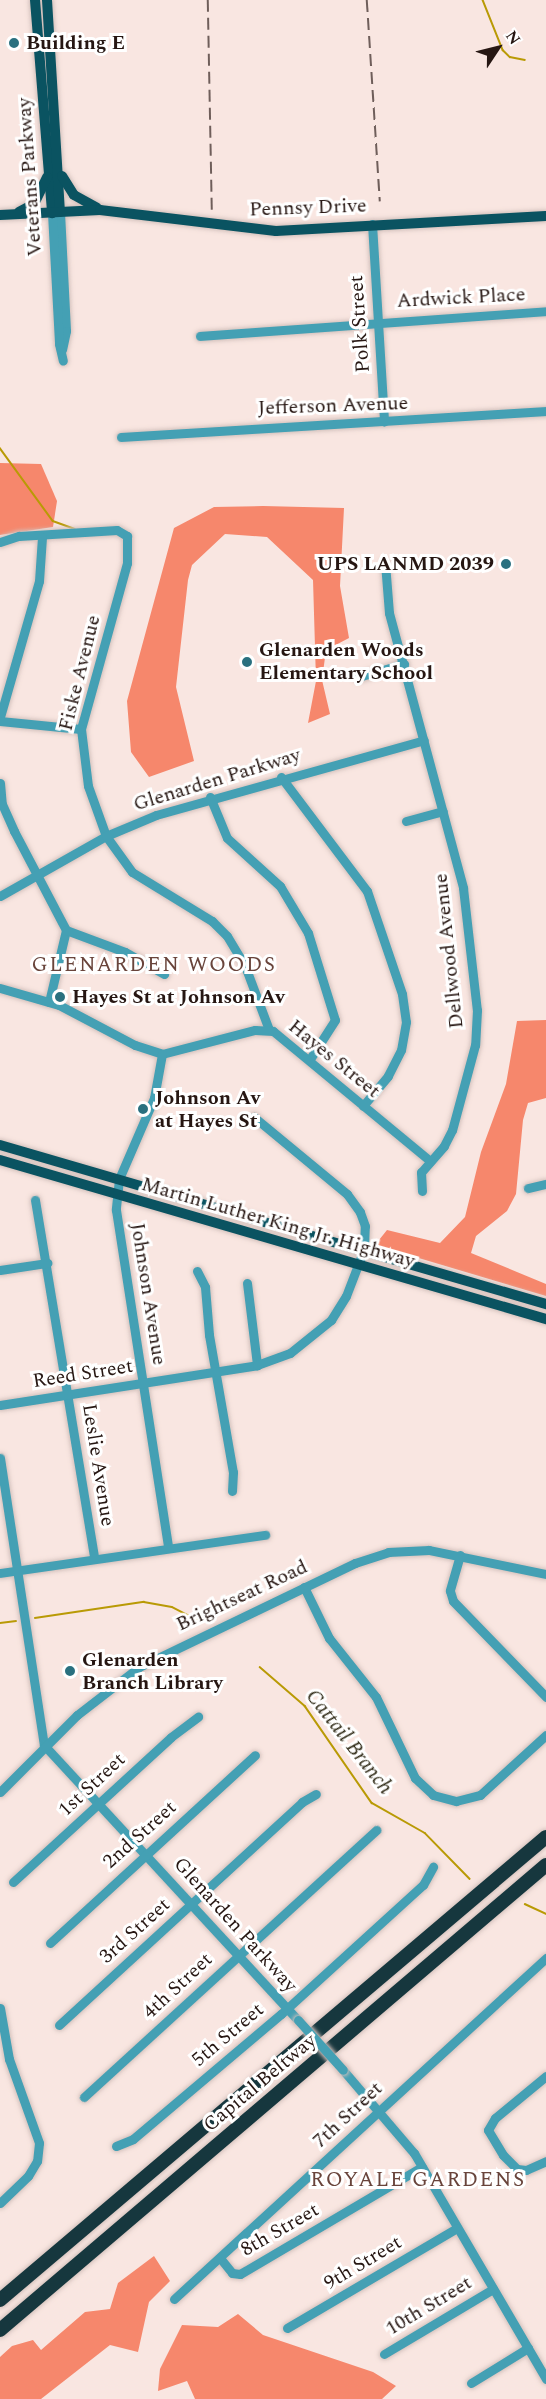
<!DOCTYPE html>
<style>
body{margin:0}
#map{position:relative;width:546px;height:2399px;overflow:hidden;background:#f9e6e1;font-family:Spectral,serif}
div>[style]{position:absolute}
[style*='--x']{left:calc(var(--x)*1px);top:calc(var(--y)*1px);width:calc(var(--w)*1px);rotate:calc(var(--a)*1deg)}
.forest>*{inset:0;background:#f6876c}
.stream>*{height:1.5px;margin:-0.75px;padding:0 0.75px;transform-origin:0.75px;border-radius:0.75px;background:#b99a05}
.roads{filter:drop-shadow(0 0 2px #d3c1bc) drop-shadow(0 0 2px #d3c1bc)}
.minor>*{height:9px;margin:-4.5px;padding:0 4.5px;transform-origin:4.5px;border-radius:4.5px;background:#44a0b4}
.major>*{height:10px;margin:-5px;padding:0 5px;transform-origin:5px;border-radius:5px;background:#0a5361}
.highway>*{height:14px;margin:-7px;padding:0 7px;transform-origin:7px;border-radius:7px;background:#16373e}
.rail>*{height:1.5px;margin-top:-0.75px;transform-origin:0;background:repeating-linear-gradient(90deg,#6f5e5a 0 12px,transparent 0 18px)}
.bridges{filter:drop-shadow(0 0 2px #d3c1bc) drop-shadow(0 0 2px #d3c1bc)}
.minor-bridge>*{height:9px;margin:-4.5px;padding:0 4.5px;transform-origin:4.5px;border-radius:4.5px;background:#44a0b4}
.dots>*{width:16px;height:16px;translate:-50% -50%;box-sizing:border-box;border:3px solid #fff;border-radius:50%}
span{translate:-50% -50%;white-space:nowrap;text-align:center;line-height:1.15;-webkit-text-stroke:6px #fff;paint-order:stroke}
.poi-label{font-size:20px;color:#261612;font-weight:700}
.left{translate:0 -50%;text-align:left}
.right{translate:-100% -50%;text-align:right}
.street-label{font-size:20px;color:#261612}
.neighbourhood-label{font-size:21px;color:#69443b;letter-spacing:1.5px}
.water-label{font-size:21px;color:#302b17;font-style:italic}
.north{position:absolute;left:468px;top:18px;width:60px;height:60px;-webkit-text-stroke:4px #fff;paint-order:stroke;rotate:55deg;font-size:16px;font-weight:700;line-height:24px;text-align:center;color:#261612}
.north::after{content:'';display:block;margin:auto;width:21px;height:27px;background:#261612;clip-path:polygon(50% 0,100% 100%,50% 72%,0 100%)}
</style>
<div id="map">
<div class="forest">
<i style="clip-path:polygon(0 463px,41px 464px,57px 501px,53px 527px,0 535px)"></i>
<i style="clip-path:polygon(263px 506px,344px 508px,340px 586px,349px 638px,326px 650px,322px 680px,330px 714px,308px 723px,316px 681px,313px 580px,267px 537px,225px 534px,192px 565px,188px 580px,176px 687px,194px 761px,149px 777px,131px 752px,127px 701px,174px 528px,214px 507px)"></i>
<i style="clip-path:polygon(546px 1020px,546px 1098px,528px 1103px,523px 1120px,516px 1194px,507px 1211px,476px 1236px,471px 1253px,546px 1284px,546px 1296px,375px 1245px,387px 1230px,440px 1243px,465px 1217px,481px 1152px,506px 1084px,517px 1021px)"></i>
<i style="clip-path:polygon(154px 2256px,170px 2281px,149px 2302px,138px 2352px,110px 2345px,41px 2399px,0 2399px,0 2357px,12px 2346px,33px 2340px,41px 2350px,85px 2312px,110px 2309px,118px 2283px)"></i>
<i style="clip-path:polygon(238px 2314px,263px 2335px,373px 2372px,396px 2386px,382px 2399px,195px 2399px,187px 2381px,158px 2391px,160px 2369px,182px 2325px,218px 2327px)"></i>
</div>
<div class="stream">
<i style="--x:483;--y:0;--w:54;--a:68.2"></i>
<i style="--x:503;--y:50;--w:10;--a:45"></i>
<i style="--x:510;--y:57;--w:15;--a:11"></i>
<i style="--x:0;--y:448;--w:90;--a:54"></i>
<i style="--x:53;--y:521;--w:23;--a:20"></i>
<i style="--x:35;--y:1618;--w:110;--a:-8.4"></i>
<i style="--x:144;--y:1602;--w:28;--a:10"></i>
<i style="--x:172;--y:1607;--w:30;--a:27"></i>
<i style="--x:0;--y:1623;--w:16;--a:-7"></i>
<i style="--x:260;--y:1667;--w:60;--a:40.9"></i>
<i style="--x:305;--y:1706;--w:118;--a:55.4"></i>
<i style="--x:372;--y:1803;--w:61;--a:29.5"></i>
<i style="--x:425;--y:1833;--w:64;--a:45.6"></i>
<i style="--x:525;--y:1904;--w:23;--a:25"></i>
</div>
<div class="roads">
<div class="minor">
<i style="--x:60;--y:212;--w:119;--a:87.1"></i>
<i style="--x:66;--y:331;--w:19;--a:102"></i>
<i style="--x:52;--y:213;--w:131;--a:86.9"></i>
<i style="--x:59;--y:344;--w:17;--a:77"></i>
<i style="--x:372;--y:224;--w:198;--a:86.5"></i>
<i style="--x:200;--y:336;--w:347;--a:-4.1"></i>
<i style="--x:121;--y:437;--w:426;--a:-3.5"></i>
<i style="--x:0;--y:542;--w:20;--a:-18"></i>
<i style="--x:19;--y:536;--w:98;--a:-3.5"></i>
<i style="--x:117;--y:530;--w:12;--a:31"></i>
<i style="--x:127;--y:536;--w:27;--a:90"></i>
<i style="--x:127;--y:563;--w:172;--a:105.5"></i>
<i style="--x:81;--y:729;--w:57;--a:83"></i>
<i style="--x:88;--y:786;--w:53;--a:70.2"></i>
<i style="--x:106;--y:836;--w:44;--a:54.2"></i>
<i style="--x:132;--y:872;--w:94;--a:31.5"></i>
<i style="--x:212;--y:921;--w:21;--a:45"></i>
<i style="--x:227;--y:936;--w:35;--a:59"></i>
<i style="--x:245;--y:966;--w:68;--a:69.4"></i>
<i style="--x:385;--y:563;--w:50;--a:85.4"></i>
<i style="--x:389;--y:613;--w:285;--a:74.9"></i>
<i style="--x:463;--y:888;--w:123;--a:83.5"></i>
<i style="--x:477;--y:1010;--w:35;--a:93"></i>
<i style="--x:475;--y:1045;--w:88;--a:105.1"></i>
<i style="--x:452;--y:1130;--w:18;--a:117"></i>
<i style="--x:444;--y:1146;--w:35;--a:131"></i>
<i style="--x:421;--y:1172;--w:19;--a:87"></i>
<i style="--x:358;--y:677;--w:48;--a:-15.8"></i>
<i style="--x:0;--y:717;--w:141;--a:-74"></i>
<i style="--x:39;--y:581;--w:44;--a:-86.1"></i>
<i style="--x:0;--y:721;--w:81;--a:5.6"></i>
<i style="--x:281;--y:777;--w:143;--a:53"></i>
<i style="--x:367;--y:891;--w:109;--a:71.2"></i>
<i style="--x:402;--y:994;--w:28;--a:82"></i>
<i style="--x:406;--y:1022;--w:28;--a:100"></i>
<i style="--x:401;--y:1050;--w:29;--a:117"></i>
<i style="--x:388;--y:1076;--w:39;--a:130"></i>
<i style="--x:0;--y:783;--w:21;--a:85"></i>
<i style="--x:2;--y:804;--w:30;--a:66"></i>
<i style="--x:14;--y:831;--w:112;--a:62.3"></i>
<i style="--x:66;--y:930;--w:74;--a:103.3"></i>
<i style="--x:210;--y:797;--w:44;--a:67.5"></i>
<i style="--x:227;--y:838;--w:72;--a:42.2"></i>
<i style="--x:280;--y:886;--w:55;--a:59.2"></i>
<i style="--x:308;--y:933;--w:91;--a:72.8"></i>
<i style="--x:335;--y:1020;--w:46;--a:122.7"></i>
<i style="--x:406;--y:821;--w:38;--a:-15"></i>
<i style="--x:0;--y:896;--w:122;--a:-29.5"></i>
<i style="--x:106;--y:836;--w:54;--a:-22.8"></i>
<i style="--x:156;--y:815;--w:278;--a:-15.6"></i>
<i style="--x:66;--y:930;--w:63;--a:20.4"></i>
<i style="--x:125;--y:952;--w:45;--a:29.4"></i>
<i style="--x:0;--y:988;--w:61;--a:16.1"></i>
<i style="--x:59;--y:1005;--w:86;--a:27.8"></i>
<i style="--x:135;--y:1045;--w:28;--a:18"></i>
<i style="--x:162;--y:1054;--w:96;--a:-14.5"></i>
<i style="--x:255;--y:1030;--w:18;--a:3"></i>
<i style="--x:273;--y:1031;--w:204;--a:39.6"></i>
<i style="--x:162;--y:1054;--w:45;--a:100.3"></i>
<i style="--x:154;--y:1098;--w:88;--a:113.4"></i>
<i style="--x:119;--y:1179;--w:31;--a:96"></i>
<i style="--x:116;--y:1210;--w:341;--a:81.2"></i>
<i style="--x:528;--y:1188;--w:18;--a:-13"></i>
<i style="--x:35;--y:1200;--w:363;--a:80.6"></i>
<i style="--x:0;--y:1270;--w:48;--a:-8.5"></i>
<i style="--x:197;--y:1271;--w:18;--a:63"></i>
<i style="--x:205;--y:1287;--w:48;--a:85.2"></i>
<i style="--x:209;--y:1335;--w:139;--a:80.1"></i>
<i style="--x:233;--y:1472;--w:19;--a:93"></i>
<i style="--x:247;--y:1283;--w:83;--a:83"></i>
<i style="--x:0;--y:1405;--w:260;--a:-8.8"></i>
<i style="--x:257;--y:1365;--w:35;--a:-20"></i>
<i style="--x:290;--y:1353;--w:53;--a:-38.8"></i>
<i style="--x:331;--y:1320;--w:28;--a:-58"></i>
<i style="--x:346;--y:1296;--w:50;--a:-69"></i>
<i style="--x:364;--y:1249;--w:23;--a:-88"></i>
<i style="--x:365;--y:1226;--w:15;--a:-110"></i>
<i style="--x:360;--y:1212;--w:22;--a:-126"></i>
<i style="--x:347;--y:1194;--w:121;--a:-140.4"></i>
<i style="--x:0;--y:1458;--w:290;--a:81.3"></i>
<i style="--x:44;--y:1745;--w:374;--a:47.3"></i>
<i style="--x:460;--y:1555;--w:37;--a:106"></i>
<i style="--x:450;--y:1591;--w:10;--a:73"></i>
<i style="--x:453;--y:1601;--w:134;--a:45.9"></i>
<i style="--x:0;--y:1573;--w:268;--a:-8.2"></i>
<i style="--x:304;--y:1587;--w:57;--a:63.9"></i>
<i style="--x:329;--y:1638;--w:75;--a:51.5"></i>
<i style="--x:376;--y:1697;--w:90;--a:64.3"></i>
<i style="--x:415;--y:1778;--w:25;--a:43"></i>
<i style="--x:433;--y:1795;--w:24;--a:15"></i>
<i style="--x:456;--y:1801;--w:25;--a:-14"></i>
<i style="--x:480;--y:1795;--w:89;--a:-42.3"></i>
<i style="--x:0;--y:1792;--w:109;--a:-45"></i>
<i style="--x:77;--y:1715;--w:78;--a:-37.7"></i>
<i style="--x:139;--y:1667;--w:240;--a:-25.7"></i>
<i style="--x:355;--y:1563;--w:35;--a:-18"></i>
<i style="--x:388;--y:1552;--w:41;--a:-2.8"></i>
<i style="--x:429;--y:1550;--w:119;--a:11.6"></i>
<i style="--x:13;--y:1882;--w:214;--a:-42.5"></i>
<i style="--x:171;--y:1737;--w:34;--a:-37"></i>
<i style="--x:50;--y:1943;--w:278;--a:-42.5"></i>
<i style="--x:0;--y:2008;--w:52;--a:80"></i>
<i style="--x:9;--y:2059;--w:89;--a:70.3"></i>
<i style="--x:39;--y:2143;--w:18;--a:96"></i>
<i style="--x:37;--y:2161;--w:17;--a:121"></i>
<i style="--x:28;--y:2176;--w:39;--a:136"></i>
<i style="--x:59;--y:2025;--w:330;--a:-42.5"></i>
<i style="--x:302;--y:1802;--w:16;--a:-30"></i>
<i style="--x:343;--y:2070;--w:109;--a:49.5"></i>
<i style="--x:414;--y:2153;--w:262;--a:59.7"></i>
<i style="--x:546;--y:2076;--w:66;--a:140.5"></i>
<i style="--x:495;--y:2118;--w:14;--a:120"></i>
<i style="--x:488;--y:2130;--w:29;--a:59"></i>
<i style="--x:503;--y:2155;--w:20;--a:45"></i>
<i style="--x:517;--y:2169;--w:9;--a:6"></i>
<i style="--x:526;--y:2170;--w:22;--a:-24"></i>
<i style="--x:84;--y:2097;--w:396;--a:-42.4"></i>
<i style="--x:116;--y:2146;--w:18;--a:-22"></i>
<i style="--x:133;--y:2139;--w:194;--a:-40.2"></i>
<i style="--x:281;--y:2014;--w:192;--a:-42.3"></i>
<i style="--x:423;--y:1885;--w:21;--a:-61"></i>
<i style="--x:220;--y:2258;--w:19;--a:51"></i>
<i style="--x:232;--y:2273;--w:8;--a:7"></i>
<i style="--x:240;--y:2274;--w:211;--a:-30.5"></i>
<i style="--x:174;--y:2299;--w:505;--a:-42.51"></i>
<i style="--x:287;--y:2328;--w:197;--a:-30.5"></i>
<i style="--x:384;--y:2354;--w:127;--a:-30.8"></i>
<i style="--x:471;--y:2383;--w:67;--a:-31.6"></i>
</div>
<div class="major">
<i style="--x:35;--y:0;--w:214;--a:85.4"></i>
<i style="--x:47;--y:0;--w:212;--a:86.5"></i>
<i style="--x:62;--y:176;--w:22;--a:58"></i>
<i style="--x:74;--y:195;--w:26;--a:29"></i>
<i style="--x:19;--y:212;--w:17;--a:-28"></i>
<i style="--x:34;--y:204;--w:30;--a:-64"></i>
<i style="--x:0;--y:215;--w:100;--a:-2.9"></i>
<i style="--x:100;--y:210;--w:177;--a:6.8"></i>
<i style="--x:276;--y:231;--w:270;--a:-3.2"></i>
<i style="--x:0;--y:1145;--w:569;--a:16.24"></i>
<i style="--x:0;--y:1160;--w:569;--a:16.24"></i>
</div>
<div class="highway">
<i style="--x:0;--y:2300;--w:716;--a:-40.3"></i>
<i style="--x:0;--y:2330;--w:717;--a:-40.42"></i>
</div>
</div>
<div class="rail">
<i style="--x:208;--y:0;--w:211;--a:88.9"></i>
<i style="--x:367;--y:0;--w:202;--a:86.3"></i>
</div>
<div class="bridges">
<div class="minor-bridge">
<i style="--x:298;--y:2020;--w:67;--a:48"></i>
</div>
</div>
<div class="dots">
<i style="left:14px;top:43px;background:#2a707f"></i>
<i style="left:506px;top:564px;background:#2a707f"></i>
<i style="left:247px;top:662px;background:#2a707f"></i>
<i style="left:60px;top:997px;background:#2a707f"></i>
<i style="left:143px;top:1109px;background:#2a707f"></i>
<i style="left:70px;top:1671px;background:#2a707f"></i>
</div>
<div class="poi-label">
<span class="left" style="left:26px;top:43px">Building E</span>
<span class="right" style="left:494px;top:564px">UPS LANMD 2039</span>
<span class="left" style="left:259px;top:662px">Glenarden Woods<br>Elementary School</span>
<span class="left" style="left:72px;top:997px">Hayes St at Johnson Av</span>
<span class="left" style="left:155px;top:1110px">Johnson Av<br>at Hayes St</span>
<span class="left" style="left:82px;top:1672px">Glenarden<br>Branch Library</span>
</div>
<div class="street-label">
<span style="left:30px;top:177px;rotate:-94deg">Veterans Parkway</span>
<span style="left:308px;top:208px;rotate:-2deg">Pennsy Drive</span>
<span style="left:461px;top:298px;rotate:-3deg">Ardwick Place</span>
<span style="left:360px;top:324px;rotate:-94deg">Polk Street</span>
<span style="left:333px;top:406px;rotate:-2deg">Jefferson Avenue</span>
<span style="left:80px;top:673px;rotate:-76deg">Fiske Avenue</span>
<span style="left:217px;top:780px;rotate:-17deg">Glenarden Parkway</span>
<span style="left:449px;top:951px;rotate:-96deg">Dellwood Avenue</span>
<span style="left:334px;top:1059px;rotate:39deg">Hayes Street</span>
<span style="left:278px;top:1223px;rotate:16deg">Martin Luther King Jr. Highway</span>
<span style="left:148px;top:1294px;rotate:81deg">Johnson Avenue</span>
<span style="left:83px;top:1374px;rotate:-9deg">Reed Street</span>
<span style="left:98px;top:1465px;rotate:81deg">Leslie Avenue</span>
<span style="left:242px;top:1596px;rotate:-25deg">Brightseat Road</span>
<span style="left:92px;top:1785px;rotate:-43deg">1st Street</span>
<span style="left:140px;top:1835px;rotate:-42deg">2nd Street</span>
<span style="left:235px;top:1925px;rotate:48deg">Glenarden Parkway</span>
<span style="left:135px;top:1931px;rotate:-42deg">3rd Street</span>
<span style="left:178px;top:1986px;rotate:-43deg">4th Street</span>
<span style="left:228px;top:2035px;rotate:-40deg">5th Street</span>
<span style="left:260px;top:2083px;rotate:-40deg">Capital Beltway</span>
<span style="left:348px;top:2115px;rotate:-43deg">7th Street</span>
<span style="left:280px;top:2230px;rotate:-30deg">8th Street</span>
<span style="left:363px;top:2263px;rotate:-31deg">9th Street</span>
<span style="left:429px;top:2306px;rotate:-31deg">10th Street</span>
</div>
<div class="neighbourhood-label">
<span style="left:154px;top:965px">GLENARDEN WOODS</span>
<span style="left:418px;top:2180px">ROYALE GARDENS</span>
</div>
<div class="water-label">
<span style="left:349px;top:1742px;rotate:52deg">Cattail Branch</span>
</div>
<div class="north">N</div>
</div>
